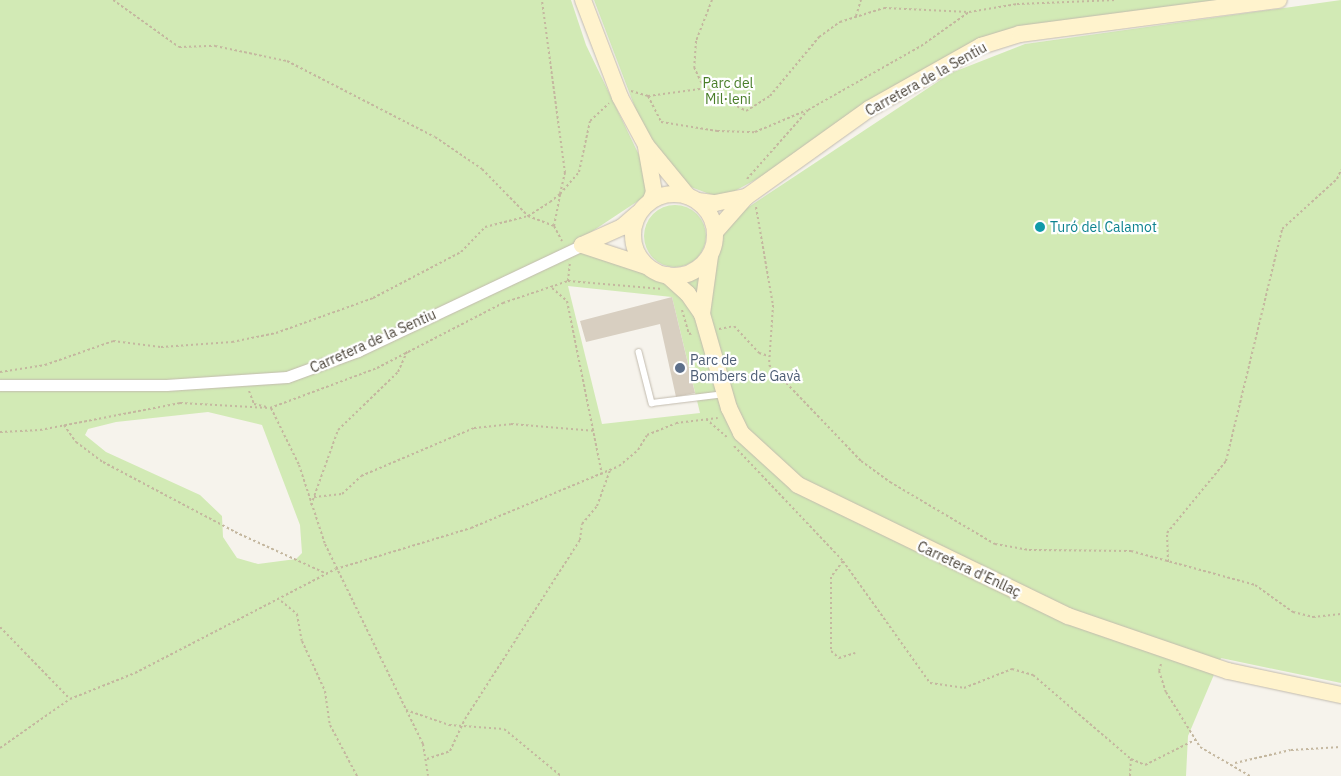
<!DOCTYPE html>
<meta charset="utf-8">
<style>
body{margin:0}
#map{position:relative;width:1341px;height:776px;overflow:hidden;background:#f6f3ec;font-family:"IBM Plex Sans",sans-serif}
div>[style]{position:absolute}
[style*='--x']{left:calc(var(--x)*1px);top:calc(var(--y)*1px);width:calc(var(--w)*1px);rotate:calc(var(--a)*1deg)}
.green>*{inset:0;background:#d2eab5}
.round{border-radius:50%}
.building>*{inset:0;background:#d8cfc1}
.path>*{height:2px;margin-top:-1px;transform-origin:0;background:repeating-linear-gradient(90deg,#c4b79f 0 2.5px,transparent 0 5px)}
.roads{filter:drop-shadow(0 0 1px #c2bbae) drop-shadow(0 0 1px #c2bbae)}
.lane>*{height:5.5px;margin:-2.75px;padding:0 2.75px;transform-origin:2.75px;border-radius:2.75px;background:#fff}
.street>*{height:11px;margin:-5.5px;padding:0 5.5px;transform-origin:5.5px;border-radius:5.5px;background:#fff}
.secondary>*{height:16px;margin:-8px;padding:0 8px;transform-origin:8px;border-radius:8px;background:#fff3cd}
.secondary>.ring{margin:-8px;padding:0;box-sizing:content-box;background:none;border:16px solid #fff3cd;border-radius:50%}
.dots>*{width:14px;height:14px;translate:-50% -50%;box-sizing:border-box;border:2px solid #fff;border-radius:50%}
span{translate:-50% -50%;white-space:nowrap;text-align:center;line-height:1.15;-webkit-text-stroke:4.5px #fff;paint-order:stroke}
.street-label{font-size:14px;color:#4b4439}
.park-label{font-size:14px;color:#4a7f2a}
.culture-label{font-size:14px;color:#0d838f}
.left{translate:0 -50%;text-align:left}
.service-label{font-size:14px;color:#4e5e75}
</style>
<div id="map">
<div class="green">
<i style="clip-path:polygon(evenodd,0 0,571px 0,586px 45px,640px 157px,647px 195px,573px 244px,626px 267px,707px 277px,721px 235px,738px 214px,951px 73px,1025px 44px,1341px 0,1341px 683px,1221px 658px,1188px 736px,1186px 776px,0 776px,0 0,568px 286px,672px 297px,700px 413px,602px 424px,568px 286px,0 0,208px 412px,262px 425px,300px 525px,302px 553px,296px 559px,258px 564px,237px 558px,223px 537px,222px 516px,200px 495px,106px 452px,85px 435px,88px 429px,116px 422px,208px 412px)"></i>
<i style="clip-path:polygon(594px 0,1223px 0,1008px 30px,766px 174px,733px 192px,715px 196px,688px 186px,667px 167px,642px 126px)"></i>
<i class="round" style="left:644px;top:205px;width:62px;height:62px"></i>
</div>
<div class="building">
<i style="clip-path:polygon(672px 297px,695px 393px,676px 397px,660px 324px,586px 342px,580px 321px)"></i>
</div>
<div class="path">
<i style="--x:113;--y:0;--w:81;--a:35.5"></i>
<i style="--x:179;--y:47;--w:36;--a:-2"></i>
<i style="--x:215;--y:46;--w:74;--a:11.8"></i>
<i style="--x:287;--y:61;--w:166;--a:27.2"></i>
<i style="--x:435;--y:137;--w:57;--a:34.2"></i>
<i style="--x:482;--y:169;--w:66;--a:45.6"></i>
<i style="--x:528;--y:216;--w:28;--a:21"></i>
<i style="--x:554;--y:226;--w:17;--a:62"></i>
<i style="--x:712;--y:0;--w:44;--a:111.3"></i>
<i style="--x:696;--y:41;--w:26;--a:94"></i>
<i style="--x:694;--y:67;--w:17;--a:65"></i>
<i style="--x:701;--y:82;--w:19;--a:43"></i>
<i style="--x:715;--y:95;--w:35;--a:27"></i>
<i style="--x:746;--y:111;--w:28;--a:-32"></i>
<i style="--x:770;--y:96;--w:77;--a:-50.3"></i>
<i style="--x:819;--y:37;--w:26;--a:-36"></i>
<i style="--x:840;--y:22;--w:46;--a:-17.7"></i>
<i style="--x:884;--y:8;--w:85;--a:2.7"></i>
<i style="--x:856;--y:16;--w:17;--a:-73"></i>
<i style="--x:631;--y:91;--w:18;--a:16"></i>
<i style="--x:648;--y:96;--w:60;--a:-7.7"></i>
<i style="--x:648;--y:96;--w:29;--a:63"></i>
<i style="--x:661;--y:122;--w:57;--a:9.1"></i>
<i style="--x:717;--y:131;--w:38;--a:2"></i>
<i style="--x:755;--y:132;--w:56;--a:-22.9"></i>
<i style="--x:747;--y:179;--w:92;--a:-48.5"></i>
<i style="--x:808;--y:110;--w:130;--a:-29.5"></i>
<i style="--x:921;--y:46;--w:59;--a:-35.3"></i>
<i style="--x:969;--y:12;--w:49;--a:-9.5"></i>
<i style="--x:1017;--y:4;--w:100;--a:-2.3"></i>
<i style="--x:756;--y:207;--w:99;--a:80.2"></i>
<i style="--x:773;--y:305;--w:60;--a:93.8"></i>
<i style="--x:769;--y:365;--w:133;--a:46.2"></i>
<i style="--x:861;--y:461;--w:36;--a:36"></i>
<i style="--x:890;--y:482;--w:122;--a:30.6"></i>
<i style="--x:995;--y:544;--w:35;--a:10"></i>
<i style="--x:1029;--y:550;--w:102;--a:0.6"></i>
<i style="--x:1131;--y:551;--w:129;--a:15.3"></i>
<i style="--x:1255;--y:585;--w:47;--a:35.4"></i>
<i style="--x:1293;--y:612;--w:21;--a:14"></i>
<i style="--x:1313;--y:617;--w:28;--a:-6"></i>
<i style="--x:554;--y:226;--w:33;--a:-79"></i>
<i style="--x:560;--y:194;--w:29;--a:-49"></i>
<i style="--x:579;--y:172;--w:52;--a:-77.8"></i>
<i style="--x:590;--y:121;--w:26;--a:-43"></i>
<i style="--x:568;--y:281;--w:19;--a:-84"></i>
<i style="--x:568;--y:281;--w:95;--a:4.8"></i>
<i style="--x:552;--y:288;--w:20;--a:41"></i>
<i style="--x:567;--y:301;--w:177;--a:78.6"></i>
<i style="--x:682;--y:310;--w:25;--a:74"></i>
<i style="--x:689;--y:334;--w:5;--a:-11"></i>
<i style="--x:719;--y:329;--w:15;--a:-11"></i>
<i style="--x:734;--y:326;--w:37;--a:47"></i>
<i style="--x:759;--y:353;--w:10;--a:17"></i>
<i style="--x:0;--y:372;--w:46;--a:-8.8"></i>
<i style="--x:45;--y:365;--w:72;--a:-19.4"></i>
<i style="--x:113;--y:341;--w:48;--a:7.1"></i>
<i style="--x:161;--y:347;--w:71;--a:-4"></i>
<i style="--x:232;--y:342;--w:45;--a:-11.6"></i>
<i style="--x:276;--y:333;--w:103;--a:-19.8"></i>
<i style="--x:373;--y:298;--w:99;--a:-27.6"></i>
<i style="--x:461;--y:252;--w:35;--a:-46"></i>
<i style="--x:485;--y:227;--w:44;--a:-14.3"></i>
<i style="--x:528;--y:216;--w:26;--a:-32"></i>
<i style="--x:550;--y:202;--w:13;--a:-39"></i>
<i style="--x:560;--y:194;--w:22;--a:-77"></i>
<i style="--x:565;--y:173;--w:175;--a:-97.6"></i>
<i style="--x:249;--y:391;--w:14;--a:69"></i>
<i style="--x:254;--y:404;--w:13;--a:13"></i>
<i style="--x:271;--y:408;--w:64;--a:63.8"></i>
<i style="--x:299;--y:465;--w:83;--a:71.8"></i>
<i style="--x:325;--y:544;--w:223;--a:63.9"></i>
<i style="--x:423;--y:744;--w:32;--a:81"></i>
<i style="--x:706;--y:419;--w:28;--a:41"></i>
<i style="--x:64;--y:425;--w:21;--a:55"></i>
<i style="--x:76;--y:442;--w:34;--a:37"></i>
<i style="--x:103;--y:462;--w:149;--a:27.9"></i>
<i style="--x:235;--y:532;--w:101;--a:24.5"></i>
<i style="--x:0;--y:432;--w:40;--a:-2.9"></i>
<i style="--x:40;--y:430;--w:143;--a:-10.9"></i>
<i style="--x:180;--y:403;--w:90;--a:3.2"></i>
<i style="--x:270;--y:408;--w:114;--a:-20.5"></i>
<i style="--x:377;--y:368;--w:142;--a:-27.3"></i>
<i style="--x:503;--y:303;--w:69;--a:-18.7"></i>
<i style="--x:734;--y:446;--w:158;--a:46.5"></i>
<i style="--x:843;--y:561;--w:150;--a:54.5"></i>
<i style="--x:930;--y:683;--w:34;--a:8"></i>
<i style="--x:964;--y:688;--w:52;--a:-21.6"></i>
<i style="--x:1012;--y:669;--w:22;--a:16"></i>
<i style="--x:1033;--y:675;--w:129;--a:40.6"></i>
<i style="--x:1131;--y:759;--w:15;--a:23"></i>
<i style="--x:1145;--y:765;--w:56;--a:-26.6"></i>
<i style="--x:314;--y:497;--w:28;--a:-6"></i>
<i style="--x:342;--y:494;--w:26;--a:-43"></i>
<i style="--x:361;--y:476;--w:123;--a:-23"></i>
<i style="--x:474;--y:428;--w:37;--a:-6"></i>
<i style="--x:511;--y:424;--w:85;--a:4.7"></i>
<i style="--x:311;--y:505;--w:80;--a:-70.2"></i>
<i style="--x:338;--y:430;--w:83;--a:-44"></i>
<i style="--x:398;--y:372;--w:24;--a:-66"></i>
<i style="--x:843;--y:561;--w:20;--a:127"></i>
<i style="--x:831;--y:577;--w:74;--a:90"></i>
<i style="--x:831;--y:651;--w:11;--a:41"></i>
<i style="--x:839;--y:658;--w:17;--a:-17"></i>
<i style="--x:1168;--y:562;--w:29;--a:-92"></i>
<i style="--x:1167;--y:533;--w:93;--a:-50.7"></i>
<i style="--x:1226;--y:461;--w:239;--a:-76.4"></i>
<i style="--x:1282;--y:229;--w:74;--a:-42.3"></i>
<i style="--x:1337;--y:179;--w:10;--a:-66"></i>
<i style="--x:281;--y:601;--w:21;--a:39"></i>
<i style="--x:297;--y:614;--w:27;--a:80"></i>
<i style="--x:302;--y:641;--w:55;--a:65.3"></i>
<i style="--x:325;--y:691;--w:34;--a:82"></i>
<i style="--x:330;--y:725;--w:58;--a:62.1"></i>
<i style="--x:0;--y:627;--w:100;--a:45.8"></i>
<i style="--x:1161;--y:664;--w:7;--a:106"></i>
<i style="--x:1159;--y:671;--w:22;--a:72"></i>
<i style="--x:1166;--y:692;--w:65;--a:58.3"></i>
<i style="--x:1200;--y:747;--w:58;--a:30.1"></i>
<i style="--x:406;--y:710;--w:46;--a:19.2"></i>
<i style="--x:449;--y:725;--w:55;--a:4.2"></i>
<i style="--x:504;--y:729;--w:74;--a:39.5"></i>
<i style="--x:0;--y:748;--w:85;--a:-35"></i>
<i style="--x:70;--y:699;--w:70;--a:-21.8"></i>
<i style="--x:135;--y:673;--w:226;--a:-27.4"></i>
<i style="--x:336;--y:569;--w:141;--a:-16.9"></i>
<i style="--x:471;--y:528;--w:160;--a:-22.7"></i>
<i style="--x:619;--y:466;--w:25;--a:-40"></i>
<i style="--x:638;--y:450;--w:17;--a:-59"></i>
<i style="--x:647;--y:435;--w:31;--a:-22"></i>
<i style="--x:676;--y:423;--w:42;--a:-6.8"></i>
<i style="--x:427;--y:759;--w:24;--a:-19"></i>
<i style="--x:450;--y:751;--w:35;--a:-65"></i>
<i style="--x:465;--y:719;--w:213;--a:-57.3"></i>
<i style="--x:580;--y:540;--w:16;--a:-83"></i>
<i style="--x:582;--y:524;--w:23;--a:-50"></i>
<i style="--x:597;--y:506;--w:38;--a:-70"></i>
<i style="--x:1235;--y:763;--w:57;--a:-13.1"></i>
<i style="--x:1291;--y:750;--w:50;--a:-3.4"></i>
<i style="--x:1130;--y:776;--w:17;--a:-87"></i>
</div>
<div class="roads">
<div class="lane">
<i style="--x:639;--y:352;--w:53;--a:75.7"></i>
<i style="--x:652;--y:403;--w:73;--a:-7.1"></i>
</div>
<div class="street">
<i style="--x:0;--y:385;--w:166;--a:0"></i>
<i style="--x:166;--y:385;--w:121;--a:-3.8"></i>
<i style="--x:287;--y:377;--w:76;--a:-20.1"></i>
<i style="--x:358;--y:351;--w:248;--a:-25.3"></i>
</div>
<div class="secondary">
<i style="--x:583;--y:0;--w:104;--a:69.1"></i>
<i style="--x:620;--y:97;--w:55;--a:61.6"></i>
<i style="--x:646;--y:145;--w:65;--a:50.6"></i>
<i style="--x:646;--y:147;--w:46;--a:79.9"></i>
<i style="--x:654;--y:192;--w:9;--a:111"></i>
<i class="ring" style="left:633px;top:194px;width:66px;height:66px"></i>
<i style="--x:698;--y:201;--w:17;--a:7"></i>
<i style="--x:715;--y:203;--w:32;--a:-11"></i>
<i style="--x:716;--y:231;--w:45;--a:-48.6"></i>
<i style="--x:746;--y:197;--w:151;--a:-35.6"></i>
<i style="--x:869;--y:109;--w:129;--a:-29.4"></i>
<i style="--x:981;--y:46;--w:41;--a:-17.1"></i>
<i style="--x:1020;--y:34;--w:261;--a:-7.5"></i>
<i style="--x:582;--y:245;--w:67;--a:18.2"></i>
<i style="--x:582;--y:245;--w:44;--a:-24.2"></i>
<i style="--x:622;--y:227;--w:21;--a:-41"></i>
<i style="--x:710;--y:256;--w:59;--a:97.9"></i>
<i style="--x:702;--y:314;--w:98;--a:74"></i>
<i style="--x:729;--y:408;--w:28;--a:64"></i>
<i style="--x:741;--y:433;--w:77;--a:42.4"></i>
<i style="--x:798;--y:485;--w:300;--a:25.9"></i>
<i style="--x:1068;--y:616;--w:169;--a:19"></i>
<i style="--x:1228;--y:671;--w:116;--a:12"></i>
<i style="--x:667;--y:275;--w:28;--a:42"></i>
<i style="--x:688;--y:294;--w:24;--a:55"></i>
</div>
</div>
<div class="dots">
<i style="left:1040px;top:227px;background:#0f9aa8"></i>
<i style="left:680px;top:368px;background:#5c6f8a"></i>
</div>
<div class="street-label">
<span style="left:926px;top:79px;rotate:-29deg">Carretera de la Sentiu</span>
<span style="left:373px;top:341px;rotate:-24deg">Carretera de la Sentiu</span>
<span style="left:969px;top:569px;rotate:25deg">Carretera d'Enllaç</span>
</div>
<div class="park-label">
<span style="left:728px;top:91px">Parc del<br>Mil·leni</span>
</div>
<div class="culture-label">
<span class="left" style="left:1050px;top:227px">Turó del Calamot</span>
</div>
<div class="service-label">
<span class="left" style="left:690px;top:368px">Parc de<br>Bombers de Gavà</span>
</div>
</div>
